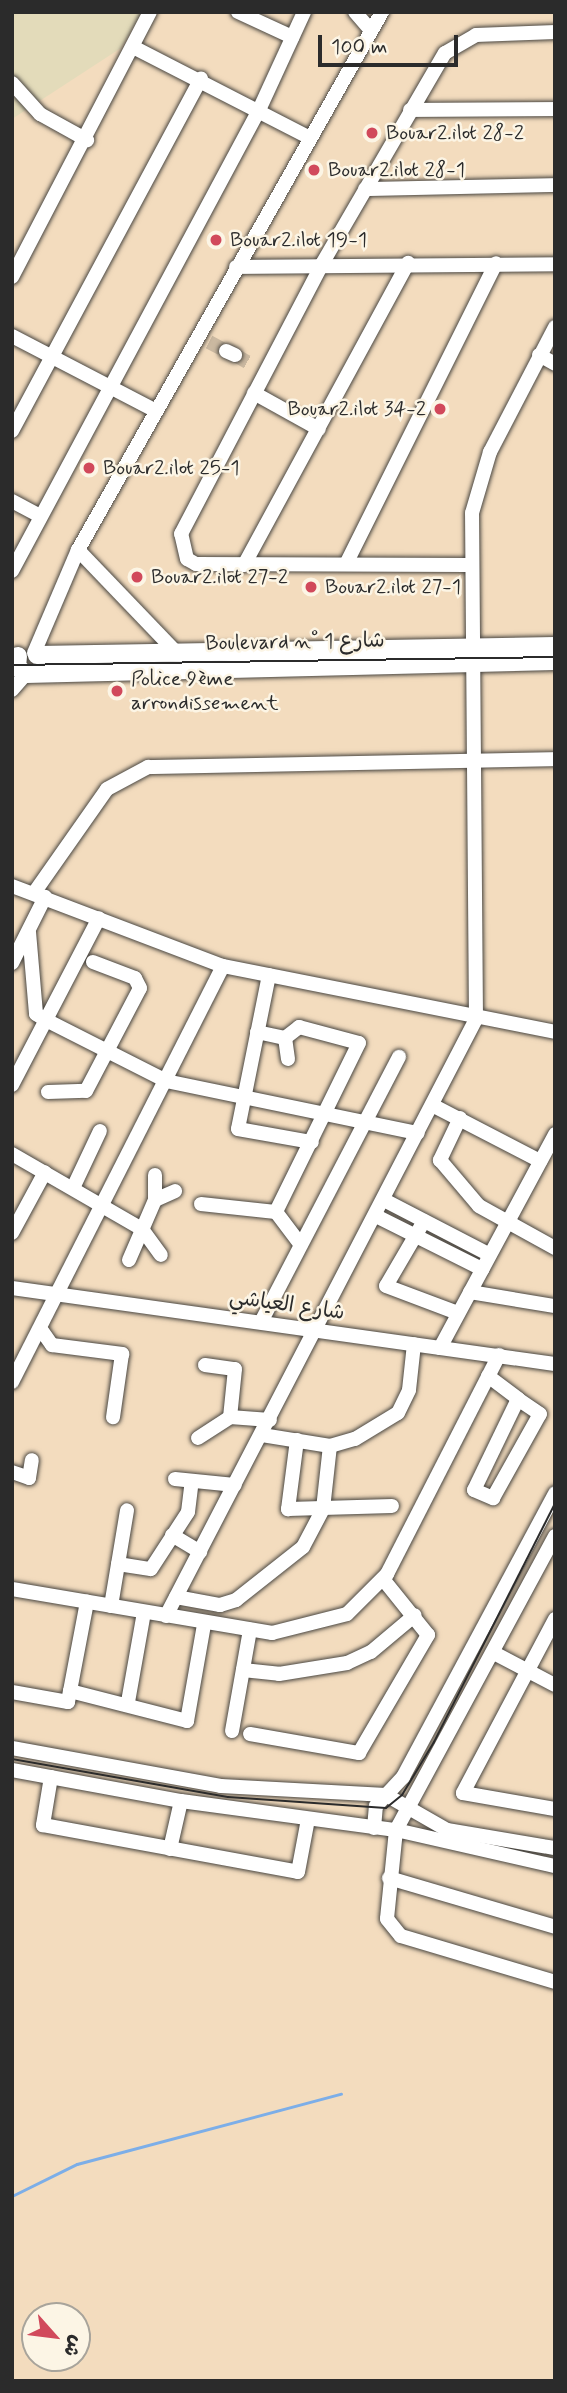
<!DOCTYPE html>
<meta charset="utf-8">
<style>
body{margin:0}
#map{position:relative;width:567px;height:2393px;overflow:hidden;background:#f3dcbe;font-family:Mynerve,"Playpen Sans Arabic",sans-serif}
div>[style]{position:absolute}
[style*='--x']{left:calc(var(--x)*1px);top:calc(var(--y)*1px);width:calc(var(--w)*1px);rotate:calc(var(--a)*1deg)}
.built>*{inset:0;background:#e3dbba}
.stream>*{height:2.5px;margin:-1.25px;padding:0 1.25px;transform-origin:1.25px;border-radius:1.25px;background:#7caee8}
.minor-tunnel>*{height:14px;margin-top:-7px;transform-origin:0;background:repeating-linear-gradient(90deg,#cbb9a1 0 14px,transparent 0 21px)}
.roads{filter:drop-shadow(0 0 2px #494641) drop-shadow(0 0 2px #494641)}
.minor>*{height:14px;margin:-7px;padding:0 7px;transform-origin:7px;border-radius:7px;background:#fff}
.major>*{height:18px;margin:-9px;padding:0 9px;transform-origin:9px;border-radius:9px;background:#fff}
.tram>*{height:2px;margin:-1px;padding:0 1px;transform-origin:1px;border-radius:1px;background:#2b2b2b}
.dots>*{width:19px;height:19px;translate:-50% -50%;box-sizing:border-box;border:4px solid #fcf5e5;border-radius:50%}
span{translate:-50% -50%;white-space:nowrap;text-align:center;line-height:1.15;-webkit-text-stroke:5px #fcf5e5;paint-order:stroke}
.poi-label{font-size:21px;color:#2b2b2b}
.left{translate:0 -50%;text-align:left}
.right{translate:-100% -50%;text-align:right}
.street-label{font-size:21px;color:#2b2b2b}
.frame{position:absolute;inset:0;border:14px solid #2b2b2b;pointer-events:none}
.north{position:absolute;left:21px;top:2302px;width:70px;height:70px;box-sizing:border-box;background:#fcf5e5;border:2px solid #a8a49b;border-radius:50%;rotate:118deg;font-size:19px;font-weight:700;line-height:28px;text-align:center;color:#2b2b2b}
.north::after{content:'';display:block;margin:auto;width:24px;height:32px;background:#d1495b;clip-path:polygon(50% 0,100% 100%,50% 72%,0 100%)}
.scale{position:absolute;left:318px;top:35px;width:140px;height:32px;box-sizing:border-box;border:4px solid #2b2b2b;border-top:0;padding-left:9px;font-size:21px;line-height:24px;white-space:nowrap;color:#2b2b2b;-webkit-text-stroke:5px #fcf5e5;paint-order:stroke}
</style>
<div id="map">
<div class="built">
<i style="clip-path:polygon(12px 12px,142px 12px,121px 48px,12px 119px)"></i>
</div>
<div class="stream">
<i style="--x:12;--y:2196;--w:72;--a:-26.2"></i>
<i style="--x:77;--y:2164;--w:273;--a:-14.9"></i>
</div>
<div class="minor-tunnel">
<i style="--x:209;--y:342;--w:19;--a:28"></i>
<i style="--x:235;--y:355;--w:20;--a:30"></i>
</div>
<div class="roads">
<div class="minor">
<i style="--x:238;--y:12;--w:60;--a:24.8"></i>
<i style="--x:355;--y:12;--w:23;--a:49"></i>
<i style="--x:135;--y:48;--w:195;--a:27.2"></i>
<i style="--x:12;--y:83;--w:42;--a:47.9"></i>
<i style="--x:40;--y:114;--w:54;--a:29"></i>
<i style="--x:410;--y:110;--w:145;--a:-0.4"></i>
<i style="--x:365;--y:189;--w:190;--a:-1.2"></i>
<i style="--x:236;--y:267;--w:319;--a:-0.5"></i>
<i style="--x:12;--y:277;--w:299;--a:-62.5"></i>
<i style="--x:12;--y:336;--w:162;--a:27.5"></i>
<i style="--x:226;--y:351;--w:10;--a:24"></i>
<i style="--x:539;--y:355;--w:18;--a:29"></i>
<i style="--x:254;--y:393;--w:74;--a:29"></i>
<i style="--x:12;--y:431;--w:400;--a:-61.8"></i>
<i style="--x:12;--y:501;--w:32;--a:28"></i>
<i style="--x:78;--y:550;--w:137;--a:46.2"></i>
<i style="--x:346;--y:564;--w:336;--a:-63.5"></i>
<i style="--x:244;--y:565;--w:344;--a:-61.5"></i>
<i style="--x:469;--y:565;--w:273;--a:-179.8"></i>
<i style="--x:196;--y:564;--w:10;--a:-151"></i>
<i style="--x:187;--y:559;--w:26;--a:-103"></i>
<i style="--x:181;--y:534;--w:305;--a:-62.4"></i>
<i style="--x:322;--y:264;--w:244;--a:-59.8"></i>
<i style="--x:445;--y:53;--w:36;--a:-30"></i>
<i style="--x:476;--y:35;--w:79;--a:-2.2"></i>
<i style="--x:12;--y:571;--w:523;--a:-61.82"></i>
<i style="--x:259;--y:110;--w:108;--a:-65.3"></i>
<i style="--x:34;--y:653;--w:112;--a:-66.9"></i>
<i style="--x:78;--y:550;--w:618;--a:-60.53"></i>
<i style="--x:12;--y:690;--w:21;--a:-49"></i>
<i style="--x:12;--y:886;--w:226;--a:20.8"></i>
<i style="--x:223;--y:966;--w:338;--a:11.2"></i>
<i style="--x:34;--y:893;--w:127;--a:-54.9"></i>
<i style="--x:107;--y:789;--w:47;--a:-28.2"></i>
<i style="--x:148;--y:767;--w:407;--a:-1.1"></i>
<i style="--x:29;--y:932;--w:82;--a:85.1"></i>
<i style="--x:36;--y:1014;--w:12;--a:31"></i>
<i style="--x:46;--y:1020;--w:135;--a:26.9"></i>
<i style="--x:166;--y:1081;--w:257;--a:11.7"></i>
<i style="--x:12;--y:963;--w:74;--a:-63.4"></i>
<i style="--x:269;--y:975;--w:157;--a:101.4"></i>
<i style="--x:238;--y:1129;--w:75;--a:10"></i>
<i style="--x:257;--y:1032;--w:29;--a:12"></i>
<i style="--x:288;--y:1059;--w:21;--a:-98"></i>
<i style="--x:285;--y:1038;--w:18;--a:-38"></i>
<i style="--x:299;--y:1027;--w:62;--a:14.9"></i>
<i style="--x:359;--y:1043;--w:188;--a:116.2"></i>
<i style="--x:276;--y:1212;--w:41;--a:52.9"></i>
<i style="--x:12;--y:1085;--w:188;--a:-62.5"></i>
<i style="--x:48;--y:1092;--w:38;--a:-2"></i>
<i style="--x:86;--y:1091;--w:116;--a:-62.3"></i>
<i style="--x:140;--y:988;--w:11;--a:-117"></i>
<i style="--x:135;--y:978;--w:45;--a:-159.1"></i>
<i style="--x:432;--y:1105;--w:122;--a:27.4"></i>
<i style="--x:460;--y:1118;--w:47;--a:115.5"></i>
<i style="--x:440;--y:1160;--w:60;--a:49.7"></i>
<i style="--x:479;--y:1206;--w:87;--a:28.9"></i>
<i style="--x:12;--y:1154;--w:150;--a:30"></i>
<i style="--x:142;--y:1229;--w:32;--a:54"></i>
<i style="--x:73;--y:1188;--w:63;--a:-64.7"></i>
<i style="--x:155;--y:1200;--w:22;--a:-24"></i>
<i style="--x:384;--y:1200;--w:119;--a:27.4"></i>
<i style="--x:201;--y:1204;--w:75;--a:6.1"></i>
<i style="--x:376;--y:1216;--w:119;--a:26.6"></i>
<i style="--x:424;--y:1221;--w:75;--a:120.3"></i>
<i style="--x:386;--y:1286;--w:77;--a:20.6"></i>
<i style="--x:12;--y:1233;--w:69;--a:-61.6"></i>
<i style="--x:129;--y:1260;--w:65;--a:-66.6"></i>
<i style="--x:155;--y:1200;--w:25;--a:-90"></i>
<i style="--x:12;--y:1288;--w:548;--a:7.97"></i>
<i style="--x:470;--y:1292;--w:86;--a:9.4"></i>
<i style="--x:261;--y:1322;--w:299;--a:-62.5"></i>
<i style="--x:40;--y:1328;--w:21;--a:55"></i>
<i style="--x:52;--y:1345;--w:71;--a:7.3"></i>
<i style="--x:122;--y:1354;--w:64;--a:98.1"></i>
<i style="--x:440;--y:1348;--w:243;--a:-61.7"></i>
<i style="--x:205;--y:1365;--w:30;--a:8"></i>
<i style="--x:235;--y:1369;--w:48;--a:95.9"></i>
<i style="--x:230;--y:1417;--w:40;--a:4.3"></i>
<i style="--x:488;--y:1376;--w:38;--a:37"></i>
<i style="--x:518;--y:1399;--w:101;--a:115.8"></i>
<i style="--x:474;--y:1490;--w:21;--a:23"></i>
<i style="--x:493;--y:1498;--w:96;--a:-60.8"></i>
<i style="--x:540;--y:1414;--w:27;--a:-146"></i>
<i style="--x:12;--y:1382;--w:466;--a:-63.1"></i>
<i style="--x:262;--y:1435;--w:69;--a:9.2"></i>
<i style="--x:330;--y:1446;--w:26;--a:-16"></i>
<i style="--x:355;--y:1439;--w:50;--a:-31.2"></i>
<i style="--x:398;--y:1413;--w:25;--a:-64"></i>
<i style="--x:409;--y:1390;--w:46;--a:-83.8"></i>
<i style="--x:198;--y:1438;--w:38;--a:-33"></i>
<i style="--x:297;--y:1440;--w:70;--a:97.4"></i>
<i style="--x:288;--y:1509;--w:104;--a:-1.7"></i>
<i style="--x:12;--y:1472;--w:18;--a:19"></i>
<i style="--x:29;--y:1478;--w:18;--a:-81"></i>
<i style="--x:175;--y:1479;--w:60;--a:5.7"></i>
<i style="--x:172;--y:1535;--w:33;--a:31"></i>
<i style="--x:555;--y:1536;--w:334;--a:118.4"></i>
<i style="--x:396;--y:1830;--w:89;--a:95.8"></i>
<i style="--x:387;--y:1919;--w:22;--a:51"></i>
<i style="--x:401;--y:1936;--w:161;--a:16.6"></i>
<i style="--x:118;--y:1564;--w:33;--a:9"></i>
<i style="--x:151;--y:1569;--w:68;--a:-57"></i>
<i style="--x:188;--y:1512;--w:31;--a:-83"></i>
<i style="--x:12;--y:1589;--w:264;--a:9.6"></i>
<i style="--x:272;--y:1633;--w:77;--a:-14.2"></i>
<i style="--x:347;--y:1614;--w:57;--a:-45"></i>
<i style="--x:387;--y:1574;--w:246;--a:-62.9"></i>
<i style="--x:176;--y:1597;--w:45;--a:10.3"></i>
<i style="--x:220;--y:1605;--w:17;--a:-17"></i>
<i style="--x:236;--y:1600;--w:85;--a:-38.3"></i>
<i style="--x:303;--y:1547;--w:43;--a:-62.2"></i>
<i style="--x:323;--y:1509;--w:63;--a:-83.7"></i>
<i style="--x:111;--y:1606;--w:97;--a:-80.5"></i>
<i style="--x:166;--y:1616;--w:673;--a:-62.56"></i>
<i style="--x:476;--y:1019;--w:506;--a:-90.45"></i>
<i style="--x:472;--y:513;--w:64;--a:-73.6"></i>
<i style="--x:490;--y:452;--w:141;--a:-62.5"></i>
<i style="--x:555;--y:1619;--w:197;--a:117.9"></i>
<i style="--x:463;--y:1793;--w:93;--a:9.9"></i>
<i style="--x:494;--y:1653;--w:69;--a:27.7"></i>
<i style="--x:243;--y:1670;--w:36;--a:6"></i>
<i style="--x:279;--y:1674;--w:69;--a:-9.2"></i>
<i style="--x:347;--y:1663;--w:26;--a:-25"></i>
<i style="--x:371;--y:1652;--w:57;--a:-40.1"></i>
<i style="--x:70;--y:1691;--w:91;--a:-79.2"></i>
<i style="--x:12;--y:1692;--w:57;--a:10.1"></i>
<i style="--x:68;--y:1702;--w:11;--a:-80"></i>
<i style="--x:70;--y:1691;--w:121;--a:14.4"></i>
<i style="--x:187;--y:1721;--w:97;--a:-80"></i>
<i style="--x:128;--y:1702;--w:91;--a:-79.9"></i>
<i style="--x:232;--y:1731;--w:103;--a:-79.9"></i>
<i style="--x:250;--y:1734;--w:111;--a:9.9"></i>
<i style="--x:359;--y:1753;--w:137;--a:-59.7"></i>
<i style="--x:428;--y:1635;--w:72;--a:-128.8"></i>
<i style="--x:12;--y:1748;--w:212;--a:10.3"></i>
<i style="--x:221;--y:1786;--w:165;--a:3.1"></i>
<i style="--x:386;--y:1795;--w:70;--a:29.8"></i>
<i style="--x:447;--y:1830;--w:109;--a:9.5"></i>
<i style="--x:12;--y:1770;--w:172;--a:10.4"></i>
<i style="--x:181;--y:1801;--w:217;--a:7.7"></i>
<i style="--x:396;--y:1830;--w:163;--a:12.8"></i>
<i style="--x:51;--y:1777;--w:49;--a:99.5"></i>
<i style="--x:43;--y:1825;--w:259;--a:10.4"></i>
<i style="--x:298;--y:1872;--w:54;--a:-79.3"></i>
<i style="--x:374;--y:1828;--w:22;--a:-85"></i>
<i style="--x:376;--y:1806;--w:40;--a:-47"></i>
<i style="--x:403;--y:1777;--w:322;--a:-61.8"></i>
<i style="--x:170;--y:1849;--w:49;--a:-77.1"></i>
<i style="--x:389;--y:1878;--w:173;--a:16.4"></i>
</div>
<div class="major">
<i style="--x:37;--y:655;--w:518;--a:-1"></i>
<i style="--x:18;--y:656;--w:11;--a:95"></i>
<i style="--x:17;--y:667;--w:11;--a:38"></i>
<i style="--x:26;--y:674;--w:529;--a:-1.41"></i>
</div>
</div>
<div class="tram">
<i style="--x:12;--y:665;--w:543;--a:-0.84"></i>
<i style="--x:12;--y:1759;--w:219;--a:10"></i>
<i style="--x:228;--y:1797;--w:158;--a:4"></i>
<i style="--x:386;--y:1808;--w:21;--a:-39"></i>
<i style="--x:402;--y:1795;--w:62;--a:-58.9"></i>
<i style="--x:434;--y:1742;--w:267;--a:-63.1"></i>
</div>
<div class="dots">
<i style="left:372px;top:133px;background:#d1495b"></i>
<i style="left:314px;top:170px;background:#d1495b"></i>
<i style="left:216px;top:240px;background:#d1495b"></i>
<i style="left:440px;top:409px;background:#d1495b"></i>
<i style="left:89px;top:468px;background:#d1495b"></i>
<i style="left:137px;top:577px;background:#d1495b"></i>
<i style="left:311px;top:587px;background:#d1495b"></i>
<i style="left:117px;top:691px;background:#d1495b"></i>
</div>
<div class="poi-label">
<span class="left" style="left:386px;top:133px">Bouar2.ilot 28-2</span>
<span class="left" style="left:328px;top:170px">Bouar2.ilot 28-1</span>
<span class="left" style="left:230px;top:240px">Bouar2.ilot 19-1</span>
<span class="right" style="left:426px;top:409px">Bouar2.ilot 34-2</span>
<span class="left" style="left:103px;top:468px">Bouar2.ilot 25-1</span>
<span class="left" style="left:151px;top:577px">Bouar2.ilot 27-2</span>
<span class="left" style="left:325px;top:587px">Bouar2.ilot 27-1</span>
<span class="left" style="left:131px;top:691px">Police 9ème<br>arrondissement</span>
</div>
<div class="street-label">
<span style="left:295px;top:642px;rotate:-1deg">Boulevard n° شارع 1</span>
<span style="left:287px;top:1305px;rotate:8deg">شارع العياشي</span>
</div>
<div class="frame"></div>
<div class="north">ش</div>
<div class="scale">100 m</div>
</div>
